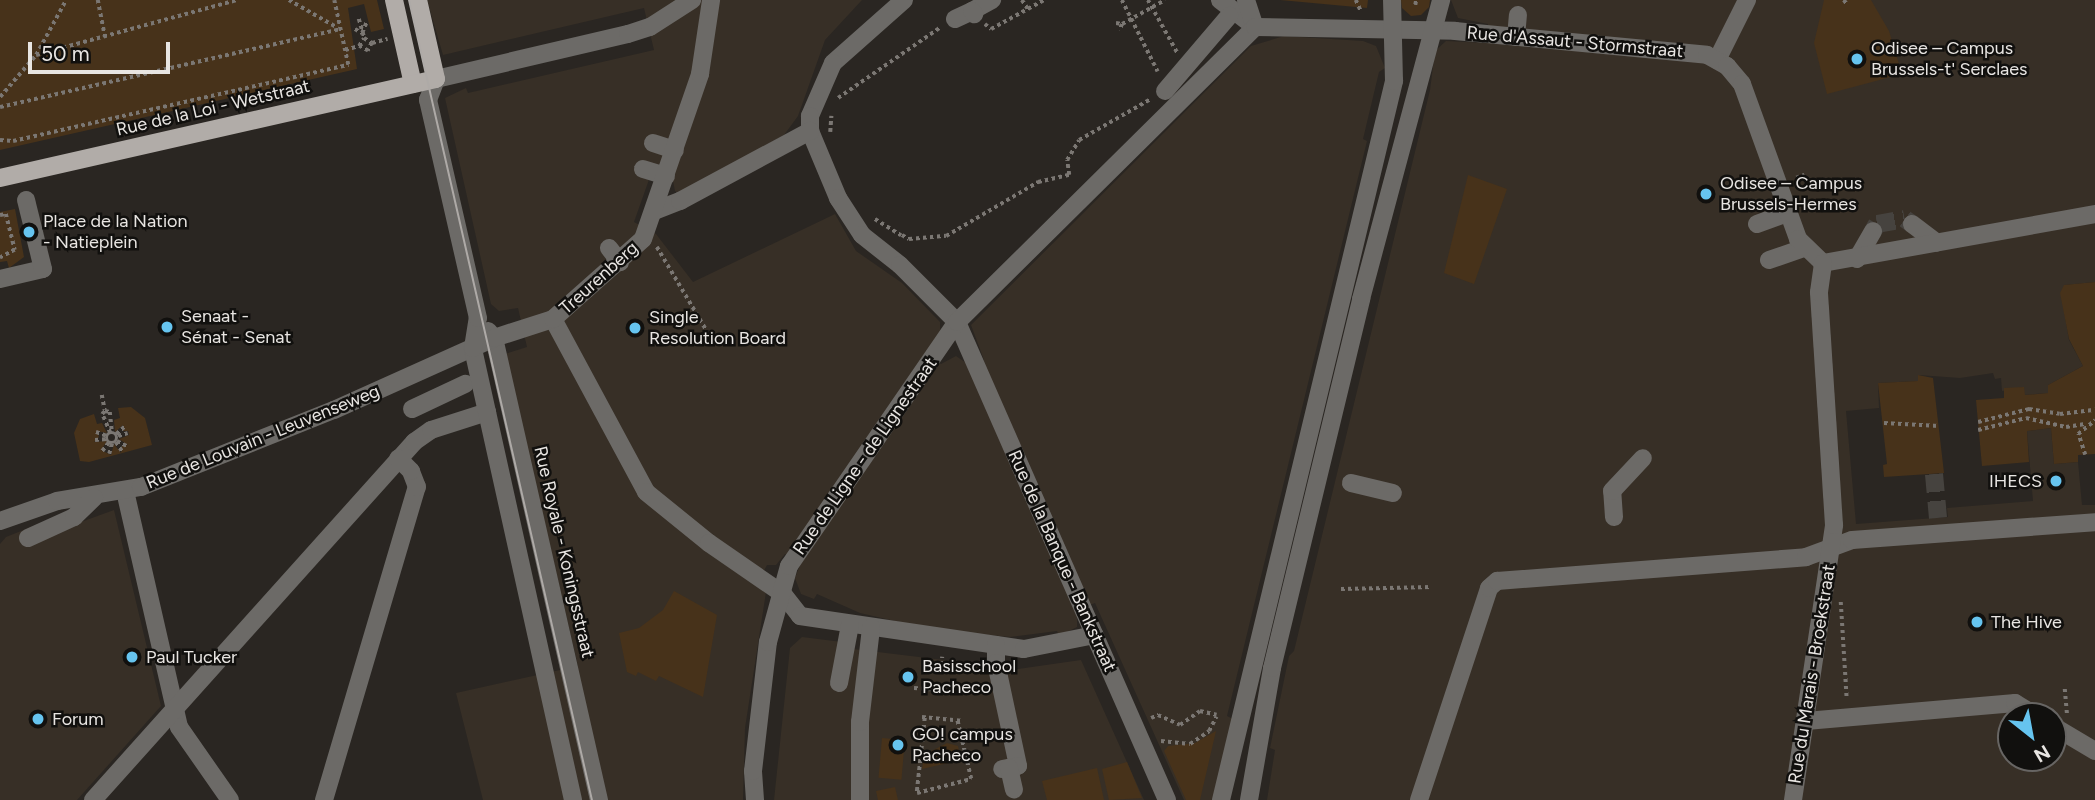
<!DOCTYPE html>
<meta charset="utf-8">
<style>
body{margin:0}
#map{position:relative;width:2095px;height:800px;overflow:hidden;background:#2a2622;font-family:Figtree,sans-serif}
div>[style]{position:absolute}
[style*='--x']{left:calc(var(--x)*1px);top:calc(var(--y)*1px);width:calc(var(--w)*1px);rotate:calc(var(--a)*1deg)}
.built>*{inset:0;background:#372f26}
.green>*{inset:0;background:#47321a;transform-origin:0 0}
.minor-tunnel>*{height:18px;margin-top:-9px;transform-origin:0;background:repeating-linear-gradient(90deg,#46433f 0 18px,transparent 0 27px)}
.path>*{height:3.5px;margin-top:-1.75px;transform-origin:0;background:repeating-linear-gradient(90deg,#7b7773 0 3.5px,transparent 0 7px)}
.path>.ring{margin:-1.75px;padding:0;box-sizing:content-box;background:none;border:3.5px solid #7b7773;border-radius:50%}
.minor>*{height:18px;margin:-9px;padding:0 9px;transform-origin:9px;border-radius:9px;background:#6c6a67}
.major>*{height:18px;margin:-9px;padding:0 9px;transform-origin:9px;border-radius:9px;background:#b1aca8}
.tram>*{height:2px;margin:-1px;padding:0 1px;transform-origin:1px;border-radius:1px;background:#aeaaa7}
.dots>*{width:19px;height:19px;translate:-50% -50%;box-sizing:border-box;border:4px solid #11100e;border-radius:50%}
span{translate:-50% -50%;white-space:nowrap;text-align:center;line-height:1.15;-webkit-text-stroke:5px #11100e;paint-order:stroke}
.street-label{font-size:18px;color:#e8e5e2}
.poi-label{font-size:18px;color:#e8e5e2}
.left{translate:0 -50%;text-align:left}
.right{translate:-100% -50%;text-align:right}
.north{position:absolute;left:1997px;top:702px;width:70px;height:70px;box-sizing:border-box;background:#11100e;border:2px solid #676563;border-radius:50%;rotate:149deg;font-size:19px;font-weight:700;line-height:28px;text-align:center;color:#e8e5e2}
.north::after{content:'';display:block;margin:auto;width:24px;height:32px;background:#66c4ef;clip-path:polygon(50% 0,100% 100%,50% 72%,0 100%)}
.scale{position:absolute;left:28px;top:42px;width:142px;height:32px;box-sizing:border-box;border:4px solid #e8e5e2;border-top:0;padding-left:9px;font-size:21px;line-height:24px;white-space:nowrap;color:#e8e5e2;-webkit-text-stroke:5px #11100e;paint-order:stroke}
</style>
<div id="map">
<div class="built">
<i style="clip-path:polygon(427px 0,862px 0,825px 40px,798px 116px,784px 135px,681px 194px,675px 191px,673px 181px,651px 174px,634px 222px,656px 234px,693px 282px,835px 214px,856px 251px,902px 283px,940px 322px,940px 332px,926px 353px,941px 364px,956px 356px,972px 367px,984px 360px,971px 325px,1251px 46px,1284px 36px,1363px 41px,1376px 46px,1385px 68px,1379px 72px,1363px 139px,1367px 141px,1227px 716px,1233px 719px,1213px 800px,1184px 800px,1095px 603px,1077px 610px,1077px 627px,1059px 636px,1057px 631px,1010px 637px,934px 630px,860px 613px,817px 594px,814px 599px,801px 594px,795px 578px,800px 565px,785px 554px,776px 565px,767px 565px,758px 582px,766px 592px,745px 728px,743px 800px,483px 800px,456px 693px,578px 666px,505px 354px,527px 347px,518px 308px,499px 311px,491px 304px,445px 98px,466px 88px,468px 93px,654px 50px,644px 8px,443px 55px)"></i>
<i style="clip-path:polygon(evenodd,1451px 0,2095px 0,2095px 282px,2065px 285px,2061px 292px,2069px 340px,2083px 366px,2048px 385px,2048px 393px,2024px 395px,2024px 387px,2002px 391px,2001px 378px,1995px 379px,1993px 373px,1960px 378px,1918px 375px,1918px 381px,1878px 383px,1879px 408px,1846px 411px,1856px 524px,1948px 517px,1947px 508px,2033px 501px,2027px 431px,2051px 428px,2054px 464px,2078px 462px,2082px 505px,2095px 505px,2095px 800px,1267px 800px,1275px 750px,1270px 748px,1289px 656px,1294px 651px,1430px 90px,1435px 51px,1446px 41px,1487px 43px,1488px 24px,1458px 18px,1451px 0,2011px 716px,2053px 716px,2053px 758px,2011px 758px,2011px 716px)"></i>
<i style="clip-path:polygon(114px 510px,161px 706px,77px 800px,0 800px,0 544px,6px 537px,61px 515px,70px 526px)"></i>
<i style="clip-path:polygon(802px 637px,842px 642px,853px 649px,1018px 669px,1081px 660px,1144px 800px,774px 800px,790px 648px)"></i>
</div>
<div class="green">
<i style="clip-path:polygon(0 0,377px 0,384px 29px,371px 32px,364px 4px,348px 8px,357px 69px,0 150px)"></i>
<i style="clip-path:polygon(1280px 0,1368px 0,1367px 8px)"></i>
<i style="clip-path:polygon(1401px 0,1430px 0,1429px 7px,1421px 15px,1411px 16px,1402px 8px)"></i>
<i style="clip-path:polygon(1824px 0,1871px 0,1889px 31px,1902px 74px,1827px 94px,1814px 43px)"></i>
<i style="clip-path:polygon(1468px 175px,1507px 189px,1474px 284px,1444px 273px)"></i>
<i style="clip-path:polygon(15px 209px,24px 257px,9px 268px,7px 261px,0 262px,0 212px)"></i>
<i style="clip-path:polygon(2095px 282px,2095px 454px,2078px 455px,2078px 462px,2054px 464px,2051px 428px,2027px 431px,2029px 462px,1982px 466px,1976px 400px,2004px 398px,2004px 388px,2024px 387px,2025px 395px,2048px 393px,2048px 385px,2083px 366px,2069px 339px,2060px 293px,2064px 285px)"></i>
<i style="clip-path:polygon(1918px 375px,1933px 378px,1944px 473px,1884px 477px,1883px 465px,1887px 464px,1878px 383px,1918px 381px)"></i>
<i style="clip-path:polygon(131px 407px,145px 418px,152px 445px,89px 462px,80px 461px,74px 433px,80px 419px,94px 414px,97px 424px,102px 423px,107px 433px,97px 431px,99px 437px,94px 442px,107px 441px,101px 450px,111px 455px,114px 444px,121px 453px,122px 446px,128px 445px,119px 439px,129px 435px,128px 431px,123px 431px,123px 425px,115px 432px,114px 420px,120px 418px,118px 408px)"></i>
<i style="clip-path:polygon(674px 591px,717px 615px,703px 697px,659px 676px,656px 681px,638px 672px,636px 676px,627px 672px,619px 633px,639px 628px,663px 610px)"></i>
<i style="clip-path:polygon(1216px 731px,1200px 800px,1186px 800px,1164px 751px,1168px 746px,1195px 743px)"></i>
<i style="left:882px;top:738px;width:23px;height:40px;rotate:5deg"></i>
<i style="clip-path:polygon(947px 743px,958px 746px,961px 760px,922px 769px,924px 755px)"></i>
<i style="clip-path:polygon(1127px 762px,1142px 798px,1109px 800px,1102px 769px)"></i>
<i style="clip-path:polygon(1097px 768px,1104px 800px,1047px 800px,1042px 781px)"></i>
<i style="clip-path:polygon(895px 787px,898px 800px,878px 800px,876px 791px)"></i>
</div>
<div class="minor-tunnel">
<i style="--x:1873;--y:231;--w:8;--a:-60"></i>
<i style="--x:1877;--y:224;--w:28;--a:-10"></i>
<i style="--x:1905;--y:219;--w:9;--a:36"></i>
<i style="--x:1934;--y:474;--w:44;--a:84.8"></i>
</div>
<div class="path">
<i style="--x:98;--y:0;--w:38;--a:79"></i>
<i style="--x:289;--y:0;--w:56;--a:29.7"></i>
<i style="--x:1022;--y:0;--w:11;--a:56"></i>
<i style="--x:1122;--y:0;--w:80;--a:63.4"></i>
<i style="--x:1148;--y:0;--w:60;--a:60.9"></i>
<i style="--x:1356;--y:0;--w:12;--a:66"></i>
<i style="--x:1844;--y:0;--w:4;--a:56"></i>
<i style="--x:1415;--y:5;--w:5;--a:-79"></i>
<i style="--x:359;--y:19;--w:19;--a:74"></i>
<i style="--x:1116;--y:23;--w:6;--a:9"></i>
<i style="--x:1122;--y:24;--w:7;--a:106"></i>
<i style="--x:985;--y:24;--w:8;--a:40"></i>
<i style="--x:991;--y:29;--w:60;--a:-28.7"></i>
<i style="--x:1122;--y:24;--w:49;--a:-29.2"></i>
<i style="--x:355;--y:29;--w:8;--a:30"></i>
<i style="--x:362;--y:33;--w:11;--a:-68"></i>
<i style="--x:372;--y:43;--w:16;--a:-15"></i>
<i style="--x:345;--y:50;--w:15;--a:-16"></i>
<i style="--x:359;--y:46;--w:9;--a:-58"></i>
<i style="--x:364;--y:38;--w:9;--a:32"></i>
<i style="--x:372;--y:43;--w:9;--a:117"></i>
<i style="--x:368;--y:51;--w:10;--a:-151"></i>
<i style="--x:36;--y:55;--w:208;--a:-15.3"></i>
<i style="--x:0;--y:97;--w:55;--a:-49.4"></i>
<i style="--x:36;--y:55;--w:63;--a:-61.4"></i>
<i style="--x:838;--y:98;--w:125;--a:-34.6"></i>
<i style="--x:0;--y:107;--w:349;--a:-12.9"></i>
<i style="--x:830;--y:132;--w:16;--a:-86"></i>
<i style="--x:0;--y:140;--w:13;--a:4"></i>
<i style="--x:13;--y:141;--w:344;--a:-12.8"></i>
<i style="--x:348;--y:65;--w:66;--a:-102.2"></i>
<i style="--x:1796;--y:178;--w:9;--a:-21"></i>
<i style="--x:0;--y:215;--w:6;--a:-9"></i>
<i style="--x:6;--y:214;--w:37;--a:76"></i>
<i style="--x:15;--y:250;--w:17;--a:152"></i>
<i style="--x:875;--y:219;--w:31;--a:32"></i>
<i style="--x:902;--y:235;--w:8;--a:30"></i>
<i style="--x:909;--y:239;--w:37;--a:-5"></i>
<i style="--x:946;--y:236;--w:107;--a:-30.4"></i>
<i style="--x:1038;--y:182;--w:32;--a:-13"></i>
<i style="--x:1069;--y:175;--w:15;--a:-98"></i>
<i style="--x:1067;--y:160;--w:23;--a:-59"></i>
<i style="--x:1079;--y:140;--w:83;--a:-29.7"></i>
<i style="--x:657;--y:247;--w:106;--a:59.3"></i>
<i style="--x:102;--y:395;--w:15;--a:79"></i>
<i style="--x:1978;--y:422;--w:53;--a:-14.3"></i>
<i style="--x:2029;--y:409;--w:31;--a:9"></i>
<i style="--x:2060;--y:414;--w:35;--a:-7"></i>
<i style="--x:1884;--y:423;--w:55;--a:3.1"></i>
<i style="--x:1978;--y:430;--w:49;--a:-14"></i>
<i style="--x:2026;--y:418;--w:41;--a:12.7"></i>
<i style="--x:2066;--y:427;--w:19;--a:-9"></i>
<i style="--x:96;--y:432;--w:12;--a:20"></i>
<i class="ring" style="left:106.5px;top:432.5px;width:7.5px;height:7.5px"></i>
<i style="--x:110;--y:433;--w:21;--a:-113"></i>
<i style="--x:102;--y:414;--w:4;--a:-45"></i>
<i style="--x:105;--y:411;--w:5;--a:11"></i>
<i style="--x:110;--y:412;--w:20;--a:84"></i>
<i style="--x:116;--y:434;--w:11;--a:-41"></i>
<i style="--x:118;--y:436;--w:10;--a:-17"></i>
<i style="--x:95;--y:440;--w:12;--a:-5"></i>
<i style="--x:117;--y:441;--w:11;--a:27"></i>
<i style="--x:116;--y:442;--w:11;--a:56"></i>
<i style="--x:102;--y:451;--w:11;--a:-52"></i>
<i style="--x:109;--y:454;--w:11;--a:-75"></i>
<i style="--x:2085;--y:455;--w:22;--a:-108"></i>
<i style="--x:2078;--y:434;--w:22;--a:-39"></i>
<i style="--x:1341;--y:589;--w:91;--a:-1.3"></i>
<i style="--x:1841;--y:602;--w:97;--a:86.5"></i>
<i style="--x:941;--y:665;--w:8;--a:-83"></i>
<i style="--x:914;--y:688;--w:28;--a:4"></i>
<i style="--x:2065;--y:689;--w:25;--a:85"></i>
<i style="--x:922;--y:717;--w:42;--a:5.4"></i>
<i style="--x:925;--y:718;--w:75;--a:96.1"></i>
<i style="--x:917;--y:793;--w:56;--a:-14.5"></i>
<i style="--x:971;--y:779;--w:61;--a:-103.3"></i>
<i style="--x:1151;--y:718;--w:8;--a:-23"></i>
<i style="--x:1158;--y:715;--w:24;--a:24"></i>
<i style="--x:1180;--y:725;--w:24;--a:-35"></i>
<i style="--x:1200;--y:711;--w:17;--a:13"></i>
<i style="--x:1161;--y:741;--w:29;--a:6"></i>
<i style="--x:1190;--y:744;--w:23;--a:-34"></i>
<i style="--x:1209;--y:731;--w:16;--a:-63"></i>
</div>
<div class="minor">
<i style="--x:904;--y:0;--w:95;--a:138.4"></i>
<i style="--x:833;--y:63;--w:58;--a:113.5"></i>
<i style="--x:810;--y:116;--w:15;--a:90"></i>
<i style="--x:810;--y:131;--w:73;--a:67.3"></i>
<i style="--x:838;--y:198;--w:44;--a:57"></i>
<i style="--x:862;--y:235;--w:48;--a:38.3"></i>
<i style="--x:900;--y:265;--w:81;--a:45"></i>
<i style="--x:957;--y:322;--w:522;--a:66.28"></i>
<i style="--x:1220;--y:0;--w:44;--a:37.6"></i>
<i style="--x:1246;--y:0;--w:28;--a:72"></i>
<i style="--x:972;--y:11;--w:23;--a:-29"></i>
<i style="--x:955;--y:19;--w:19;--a:-25"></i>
<i style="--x:972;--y:11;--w:4;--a:56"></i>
<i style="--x:1516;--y:37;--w:22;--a:-85"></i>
<i style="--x:1717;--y:60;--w:67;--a:-63.4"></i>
<i style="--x:1165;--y:91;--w:99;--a:-49.5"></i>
<i style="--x:653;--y:143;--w:23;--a:18"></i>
<i style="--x:643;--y:169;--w:24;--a:17"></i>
<i style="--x:654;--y:211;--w:28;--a:-21"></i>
<i style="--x:680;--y:201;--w:148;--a:-28.3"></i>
<i style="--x:1757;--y:224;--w:33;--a:-20"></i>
<i style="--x:1912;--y:224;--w:31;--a:37"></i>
<i style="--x:609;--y:248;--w:18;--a:52"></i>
<i style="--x:1857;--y:259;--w:32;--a:-60"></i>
<i style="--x:1769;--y:260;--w:36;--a:-19"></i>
<i style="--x:1823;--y:263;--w:276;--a:-10.2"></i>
<i style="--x:0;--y:279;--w:44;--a:-13.1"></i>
<i style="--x:43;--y:269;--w:71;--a:-103.8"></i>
<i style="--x:553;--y:319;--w:196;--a:61.7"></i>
<i style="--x:646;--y:492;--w:81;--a:39"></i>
<i style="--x:709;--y:543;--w:90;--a:34.6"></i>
<i style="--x:783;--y:594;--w:28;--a:52"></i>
<i style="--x:800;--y:616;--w:226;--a:8.4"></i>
<i style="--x:1024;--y:649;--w:72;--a:-11.2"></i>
<i style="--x:488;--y:331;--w:9;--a:49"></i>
<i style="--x:494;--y:338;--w:474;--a:77.2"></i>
<i style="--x:412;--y:409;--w:59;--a:-25.3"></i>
<i style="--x:1351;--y:483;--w:43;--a:13.4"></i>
<i style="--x:125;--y:491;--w:242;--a:77.1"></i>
<i style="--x:179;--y:727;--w:89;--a:55.1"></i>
<i style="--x:1614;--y:517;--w:26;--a:-94"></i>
<i style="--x:1612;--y:491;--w:45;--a:-46.8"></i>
<i style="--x:0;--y:521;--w:60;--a:-19.3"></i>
<i style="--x:57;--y:501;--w:85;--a:-9.5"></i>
<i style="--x:141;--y:487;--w:208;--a:-21.8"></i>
<i style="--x:334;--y:410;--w:175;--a:-24.2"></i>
<i style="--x:494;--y:338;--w:62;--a:-17.9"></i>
<i style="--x:553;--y:319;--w:120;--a:-41.6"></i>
<i style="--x:643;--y:239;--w:175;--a:-70.9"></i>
<i style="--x:700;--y:74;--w:75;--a:-81.5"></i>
<i style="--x:28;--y:538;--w:51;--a:-24.5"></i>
<i style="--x:74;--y:517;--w:28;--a:-44"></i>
<i style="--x:996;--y:645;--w:18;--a:90"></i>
<i style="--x:996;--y:663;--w:105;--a:77.9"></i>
<i style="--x:1018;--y:766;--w:16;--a:169"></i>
<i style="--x:839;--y:683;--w:59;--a:-79.3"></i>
<i style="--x:1806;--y:721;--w:210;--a:-4.9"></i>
<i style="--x:2015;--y:703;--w:26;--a:31"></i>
<i style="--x:2053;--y:726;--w:49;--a:30.8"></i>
<i style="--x:1009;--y:768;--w:22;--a:77"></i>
<i style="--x:93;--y:800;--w:481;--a:-48.1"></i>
<i style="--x:414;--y:442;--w:21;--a:-35"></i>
<i style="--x:431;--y:430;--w:59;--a:-17.8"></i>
<i style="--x:324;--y:800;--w:327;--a:-73.5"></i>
<i style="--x:417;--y:487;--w:17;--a:-111"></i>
<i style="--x:411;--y:471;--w:18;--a:-135"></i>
<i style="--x:573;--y:800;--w:463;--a:-102.5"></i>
<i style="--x:473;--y:348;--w:30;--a:-81"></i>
<i style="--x:478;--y:318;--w:224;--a:-102.9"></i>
<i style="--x:428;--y:100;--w:22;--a:-69"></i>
<i style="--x:436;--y:79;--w:197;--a:-13.2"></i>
<i style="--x:628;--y:34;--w:23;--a:-18"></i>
<i style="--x:650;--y:27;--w:50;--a:-32.7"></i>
<i style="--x:755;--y:800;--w:29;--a:-94"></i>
<i style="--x:753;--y:771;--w:130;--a:-83.4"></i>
<i style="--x:768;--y:642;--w:79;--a:-74.6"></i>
<i style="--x:789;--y:566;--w:296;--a:-55.5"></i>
<i style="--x:957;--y:322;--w:419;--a:-44.7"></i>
<i style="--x:1255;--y:27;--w:200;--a:1.1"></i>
<i style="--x:1455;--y:31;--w:253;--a:5.4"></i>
<i style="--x:1707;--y:55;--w:23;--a:29"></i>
<i style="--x:1727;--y:66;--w:23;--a:50"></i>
<i style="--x:1742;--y:84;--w:165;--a:70.1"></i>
<i style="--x:1798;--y:239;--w:35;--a:44"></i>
<i style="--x:860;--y:800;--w:78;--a:-90"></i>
<i style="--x:860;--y:722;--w:95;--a:-83.3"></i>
<i style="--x:1221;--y:800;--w:740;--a:-76.47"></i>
<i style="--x:1394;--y:81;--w:81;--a:-91.4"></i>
<i style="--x:1249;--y:800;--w:134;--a:-80.1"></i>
<i style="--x:1272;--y:668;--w:380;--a:-76.4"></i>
<i style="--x:1361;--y:299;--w:310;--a:-75"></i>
<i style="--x:1419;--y:800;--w:223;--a:-71.7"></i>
<i style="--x:1489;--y:588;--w:11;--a:-41"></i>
<i style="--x:1497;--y:581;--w:310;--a:-4.4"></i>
<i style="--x:1806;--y:557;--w:49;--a:-20.3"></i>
<i style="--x:1852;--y:540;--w:244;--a:-4.2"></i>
<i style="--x:1793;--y:800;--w:278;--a:-81.5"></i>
<i style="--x:1834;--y:525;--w:233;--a:-93.7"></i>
<i style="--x:1819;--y:292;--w:29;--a:-82"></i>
</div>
<div class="major">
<i style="--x:394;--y:0;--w:86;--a:77.3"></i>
<i style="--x:0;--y:178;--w:447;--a:-12.8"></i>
<i style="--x:436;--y:79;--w:81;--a:-102.8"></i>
</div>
<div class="tram">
<i style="--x:409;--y:0;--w:821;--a:77.12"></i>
</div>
<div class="dots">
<i style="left:1857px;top:59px;background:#66c4ef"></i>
<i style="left:1706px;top:194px;background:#66c4ef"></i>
<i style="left:29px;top:232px;background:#66c4ef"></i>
<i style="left:167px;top:327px;background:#66c4ef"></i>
<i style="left:635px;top:328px;background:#66c4ef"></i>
<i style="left:2056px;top:481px;background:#66c4ef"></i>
<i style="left:1977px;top:622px;background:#66c4ef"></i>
<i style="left:132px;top:657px;background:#66c4ef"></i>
<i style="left:908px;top:677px;background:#66c4ef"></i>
<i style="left:38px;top:719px;background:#66c4ef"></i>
<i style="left:898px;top:745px;background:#66c4ef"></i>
</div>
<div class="street-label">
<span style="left:1575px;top:42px;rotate:5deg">Rue d'Assaut - Stormstraat</span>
<span style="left:213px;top:108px;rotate:-13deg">Rue de la Loi - Wetstraat</span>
<span style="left:599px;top:278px;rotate:-42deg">Treurenberg</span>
<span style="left:263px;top:437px;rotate:-22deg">Rue de Louvain - Leuvenseweg</span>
<span style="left:865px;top:456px;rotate:-55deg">Rue de Ligne - de Lignestraat</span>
<span style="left:564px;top:552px;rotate:77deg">Rue Royale - Koningsstraat</span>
<span style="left:1062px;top:561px;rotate:66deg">Rue de la Banque - Bankstraat</span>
<span style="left:1812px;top:674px;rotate:-81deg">Rue du Marais - Broekstraat</span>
</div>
<div class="poi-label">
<span class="left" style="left:1871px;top:59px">Odisee – Campus<br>Brussels-t' Serclaes</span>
<span class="left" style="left:1720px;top:194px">Odisee – Campus<br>Brussels-Hermes</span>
<span class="left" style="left:43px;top:232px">Place de la Nation<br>- Natieplein</span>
<span class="left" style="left:181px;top:327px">Senaat -<br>Sénat - Senat</span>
<span class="left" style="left:649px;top:328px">Single<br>Resolution Board</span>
<span class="right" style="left:2042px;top:481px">IHECS</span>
<span class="left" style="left:1991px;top:622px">The Hive</span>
<span class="left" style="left:146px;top:657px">Paul Tucker</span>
<span class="left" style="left:922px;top:677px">Basisschool<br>Pacheco</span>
<span class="left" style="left:52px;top:719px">Forum</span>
<span class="left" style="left:912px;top:745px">GO! campus<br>Pacheco</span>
</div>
<div class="north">N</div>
<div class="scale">50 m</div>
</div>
